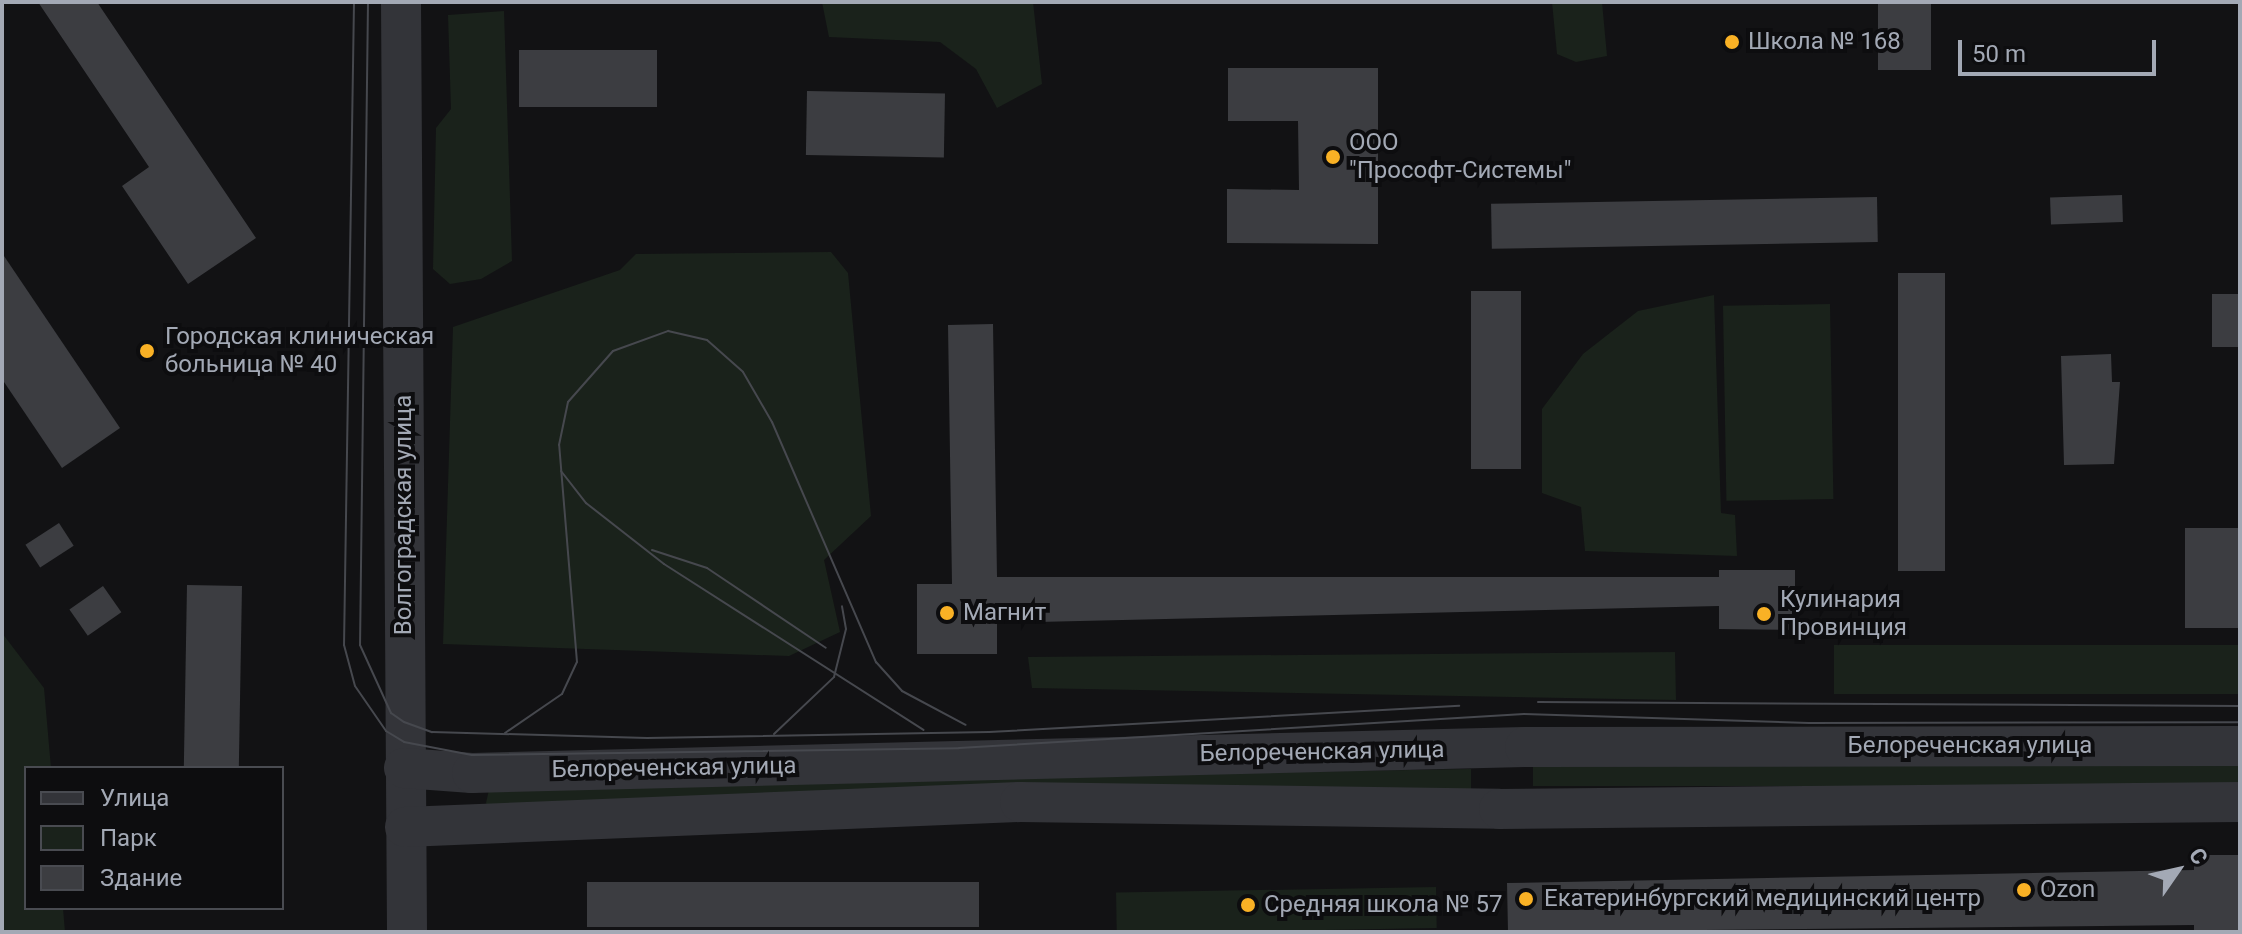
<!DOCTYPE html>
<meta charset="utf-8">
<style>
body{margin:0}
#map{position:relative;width:2242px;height:934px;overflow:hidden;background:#121214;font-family:Roboto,sans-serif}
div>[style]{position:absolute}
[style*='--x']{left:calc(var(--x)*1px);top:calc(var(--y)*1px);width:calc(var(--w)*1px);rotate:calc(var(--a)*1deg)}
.green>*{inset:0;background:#1a221b;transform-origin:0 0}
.building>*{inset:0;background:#3c3d41;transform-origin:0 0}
.minor>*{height:40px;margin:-20px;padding:0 20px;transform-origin:20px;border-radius:20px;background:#333439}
.tram>*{height:2px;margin:-1px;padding:0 1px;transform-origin:1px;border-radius:1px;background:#46484e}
.dots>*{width:22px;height:22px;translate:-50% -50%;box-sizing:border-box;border:4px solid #0d0d0f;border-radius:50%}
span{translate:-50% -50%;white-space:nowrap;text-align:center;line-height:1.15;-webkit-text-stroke:8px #0d0d0f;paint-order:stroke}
.poi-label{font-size:24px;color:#a3a9b5}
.left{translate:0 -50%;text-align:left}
.street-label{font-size:24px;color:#a3a9b5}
.frame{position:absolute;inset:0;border:4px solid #a3a9b5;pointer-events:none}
.legend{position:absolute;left:24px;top:766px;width:260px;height:144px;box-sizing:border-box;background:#0d0d0f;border:2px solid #494b51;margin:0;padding:10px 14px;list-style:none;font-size:24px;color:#a3a9b5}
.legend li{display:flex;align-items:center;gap:16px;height:40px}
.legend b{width:40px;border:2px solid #494b51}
.north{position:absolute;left:2138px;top:830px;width:80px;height:80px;-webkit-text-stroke:6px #0d0d0f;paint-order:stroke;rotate:56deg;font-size:22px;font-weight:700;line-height:32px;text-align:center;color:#a3a9b5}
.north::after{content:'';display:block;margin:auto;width:28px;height:36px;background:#a3a9b5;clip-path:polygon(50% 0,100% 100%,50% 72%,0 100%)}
.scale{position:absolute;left:1958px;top:40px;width:198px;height:36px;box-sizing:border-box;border:4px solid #a3a9b5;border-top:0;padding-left:10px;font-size:24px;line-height:28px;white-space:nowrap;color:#a3a9b5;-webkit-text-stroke:6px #0d0d0f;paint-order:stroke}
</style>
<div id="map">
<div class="green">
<i style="clip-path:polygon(822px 2px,1033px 2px,1042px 84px,997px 108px,976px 69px,940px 42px,829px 37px)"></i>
<i style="clip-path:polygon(1552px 2px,1602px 2px,1607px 56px,1576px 62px,1557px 54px)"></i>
<i style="clip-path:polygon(504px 11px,512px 261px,481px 279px,450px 284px,433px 269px,436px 128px,451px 109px,448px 15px)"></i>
<i style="clip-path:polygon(831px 252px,848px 273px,871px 516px,824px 560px,840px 632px,789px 656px,443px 644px,453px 327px,620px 270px,636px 254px)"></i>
<i style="clip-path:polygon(1714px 295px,1721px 513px,1735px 515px,1737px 556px,1585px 551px,1581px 507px,1542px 493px,1542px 409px,1583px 354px,1638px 311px)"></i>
<i style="left:1830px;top:304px;width:195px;height:107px;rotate:89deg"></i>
<i style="clip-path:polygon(2px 633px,44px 688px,51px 768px,26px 768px,26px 908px,63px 908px,65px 932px,2px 932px)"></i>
<i style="left:2240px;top:645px;width:49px;height:406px;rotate:90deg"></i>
<i style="clip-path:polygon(1675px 652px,1676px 700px,1032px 688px,1028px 657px)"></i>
<i style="left:2240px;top:762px;width:24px;height:707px;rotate:90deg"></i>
<i style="clip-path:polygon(1471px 769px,1471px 791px,491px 812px,486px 803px,490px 785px)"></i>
<i style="left:1436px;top:887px;width:41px;height:320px;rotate:89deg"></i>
</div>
<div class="building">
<i style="clip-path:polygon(38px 2px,97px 2px,256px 238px,188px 284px,122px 186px,149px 167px)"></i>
<i style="left:1878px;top:2px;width:53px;height:68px"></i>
<i style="left:519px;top:50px;width:138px;height:57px"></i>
<i style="clip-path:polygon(1228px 68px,1378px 68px,1378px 244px,1227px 243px,1227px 189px,1299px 190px,1298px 121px,1228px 121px)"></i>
<i style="left:807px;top:91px;width:138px;height:64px;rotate:1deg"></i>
<i style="left:2122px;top:195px;width:27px;height:72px;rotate:88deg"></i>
<i style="left:1877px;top:197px;width:45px;height:386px;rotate:89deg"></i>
<i style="clip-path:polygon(2px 253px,120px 428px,62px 468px,2px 379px)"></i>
<i style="left:1945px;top:273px;width:298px;height:47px;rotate:90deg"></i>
<i style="left:1471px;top:291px;width:50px;height:178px"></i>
<i style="left:2212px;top:294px;width:28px;height:53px"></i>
<i style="clip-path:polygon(993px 324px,997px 577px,1719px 577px,1719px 570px,1795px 570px,1795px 630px,1719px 629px,1719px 606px,997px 623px,997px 654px,917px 654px,917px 584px,952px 584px,948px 325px)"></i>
<i style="clip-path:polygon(2111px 354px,2112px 382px,2120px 382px,2114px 464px,2064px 465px,2061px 356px)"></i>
<i style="left:59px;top:523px;width:27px;height:40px;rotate:57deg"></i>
<i style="left:2240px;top:528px;width:100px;height:55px;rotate:90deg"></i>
<i style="left:187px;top:585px;width:55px;height:183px;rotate:1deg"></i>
<i style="left:103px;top:586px;width:32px;height:41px;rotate:55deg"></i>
<i style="clip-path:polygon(2194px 855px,2240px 855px,2240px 932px,2194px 932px,2194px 925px,1508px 932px,1507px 883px,2194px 870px)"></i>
<i style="left:979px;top:882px;width:45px;height:392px;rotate:90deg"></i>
</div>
<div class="minor">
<i style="--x:401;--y:2;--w:930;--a:89.63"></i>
<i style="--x:404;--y:768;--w:68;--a:4.2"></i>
<i style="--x:472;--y:773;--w:1053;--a:-1.41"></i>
<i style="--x:1525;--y:747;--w:715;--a:-0.08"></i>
<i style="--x:405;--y:827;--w:616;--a:-2.33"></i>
<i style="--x:1020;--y:802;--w:479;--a:0.8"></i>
<i style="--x:1499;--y:809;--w:741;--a:-0.54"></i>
</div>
<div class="tram">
<i style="--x:354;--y:2;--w:643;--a:90.89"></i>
<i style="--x:344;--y:645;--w:42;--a:75"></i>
<i style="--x:355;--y:686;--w:55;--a:55.4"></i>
<i style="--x:386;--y:731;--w:21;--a:31"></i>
<i style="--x:404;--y:742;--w:69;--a:10.8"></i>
<i style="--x:472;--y:755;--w:487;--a:-0.8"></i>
<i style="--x:959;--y:748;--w:566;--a:-3.44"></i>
<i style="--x:1524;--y:714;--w:285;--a:1.8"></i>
<i style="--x:1809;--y:723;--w:431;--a:-0.1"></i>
<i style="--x:368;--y:2;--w:643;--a:90.71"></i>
<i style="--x:360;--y:645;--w:75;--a:65.5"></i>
<i style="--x:391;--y:713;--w:16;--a:35"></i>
<i style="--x:404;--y:722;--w:30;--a:20"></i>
<i style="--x:432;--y:732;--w:215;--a:1.6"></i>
<i style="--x:647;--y:738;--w:342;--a:-1"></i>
<i style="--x:989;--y:732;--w:471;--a:-3.2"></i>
<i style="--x:561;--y:471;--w:41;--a:52"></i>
<i style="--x:586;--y:503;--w:99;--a:38"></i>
<i style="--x:664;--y:564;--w:308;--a:32.6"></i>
<i style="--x:652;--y:550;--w:58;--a:18.1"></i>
<i style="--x:707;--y:568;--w:143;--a:33.9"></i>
<i style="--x:1538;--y:702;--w:702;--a:0.33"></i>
<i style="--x:505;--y:733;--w:69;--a:-34.4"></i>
<i style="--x:562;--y:694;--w:35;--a:-65"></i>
<i style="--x:577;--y:662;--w:218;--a:-94.7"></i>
<i style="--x:559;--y:445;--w:44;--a:-78.2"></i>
<i style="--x:568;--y:402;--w:68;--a:-48.6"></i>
<i style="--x:613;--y:351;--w:59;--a:-20"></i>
<i style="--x:668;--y:331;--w:40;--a:13"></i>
<i style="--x:707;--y:340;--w:48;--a:41.6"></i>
<i style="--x:743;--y:372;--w:58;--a:59.9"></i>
<i style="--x:772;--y:422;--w:262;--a:66.6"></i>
<i style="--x:876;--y:662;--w:39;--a:48"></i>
<i style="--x:902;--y:691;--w:72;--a:28"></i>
<i style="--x:774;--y:734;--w:83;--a:-43.5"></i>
<i style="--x:834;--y:677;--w:49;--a:-76"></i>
<i style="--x:846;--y:629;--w:23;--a:-100"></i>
</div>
<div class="dots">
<i style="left:1732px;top:42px;background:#f9b125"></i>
<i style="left:1333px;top:157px;background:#f9b125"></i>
<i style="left:147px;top:351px;background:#f9b125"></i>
<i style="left:947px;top:613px;background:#f9b125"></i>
<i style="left:1764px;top:614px;background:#f9b125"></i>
<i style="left:2024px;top:890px;background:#f9b125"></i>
<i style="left:1526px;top:899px;background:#f9b125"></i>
<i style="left:1248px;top:905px;background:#f9b125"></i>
</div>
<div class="poi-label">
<span class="left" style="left:1748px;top:42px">Школа № 168</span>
<span class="left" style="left:1349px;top:157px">ООО<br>"Прософт-Системы"</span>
<span class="left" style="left:165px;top:351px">Городская клиническая<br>больница № 40</span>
<span class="left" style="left:1780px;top:614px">Кулинария<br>Провинция</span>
<span class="left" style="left:963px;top:613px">Магнит</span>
<span class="left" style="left:2040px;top:890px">Ozon</span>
<span class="left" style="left:1544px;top:899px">Екатеринбургский медицинский центр</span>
<span class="left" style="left:1264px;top:905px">Средняя школа № 57</span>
</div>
<div class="street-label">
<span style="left:404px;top:515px;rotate:-90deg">Волгоградская улица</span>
<span style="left:1970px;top:746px">Белореченская улица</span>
<span style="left:1322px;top:752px;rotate:-1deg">Белореченская улица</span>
<span style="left:674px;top:768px;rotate:-1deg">Белореченская улица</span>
</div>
<div class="frame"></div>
<ul class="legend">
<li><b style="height:10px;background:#333439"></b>Улица</li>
<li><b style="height:22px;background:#1a221b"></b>Парк</li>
<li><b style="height:22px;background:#3c3d41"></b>Здание</li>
</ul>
<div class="north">С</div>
<div class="scale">50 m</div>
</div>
